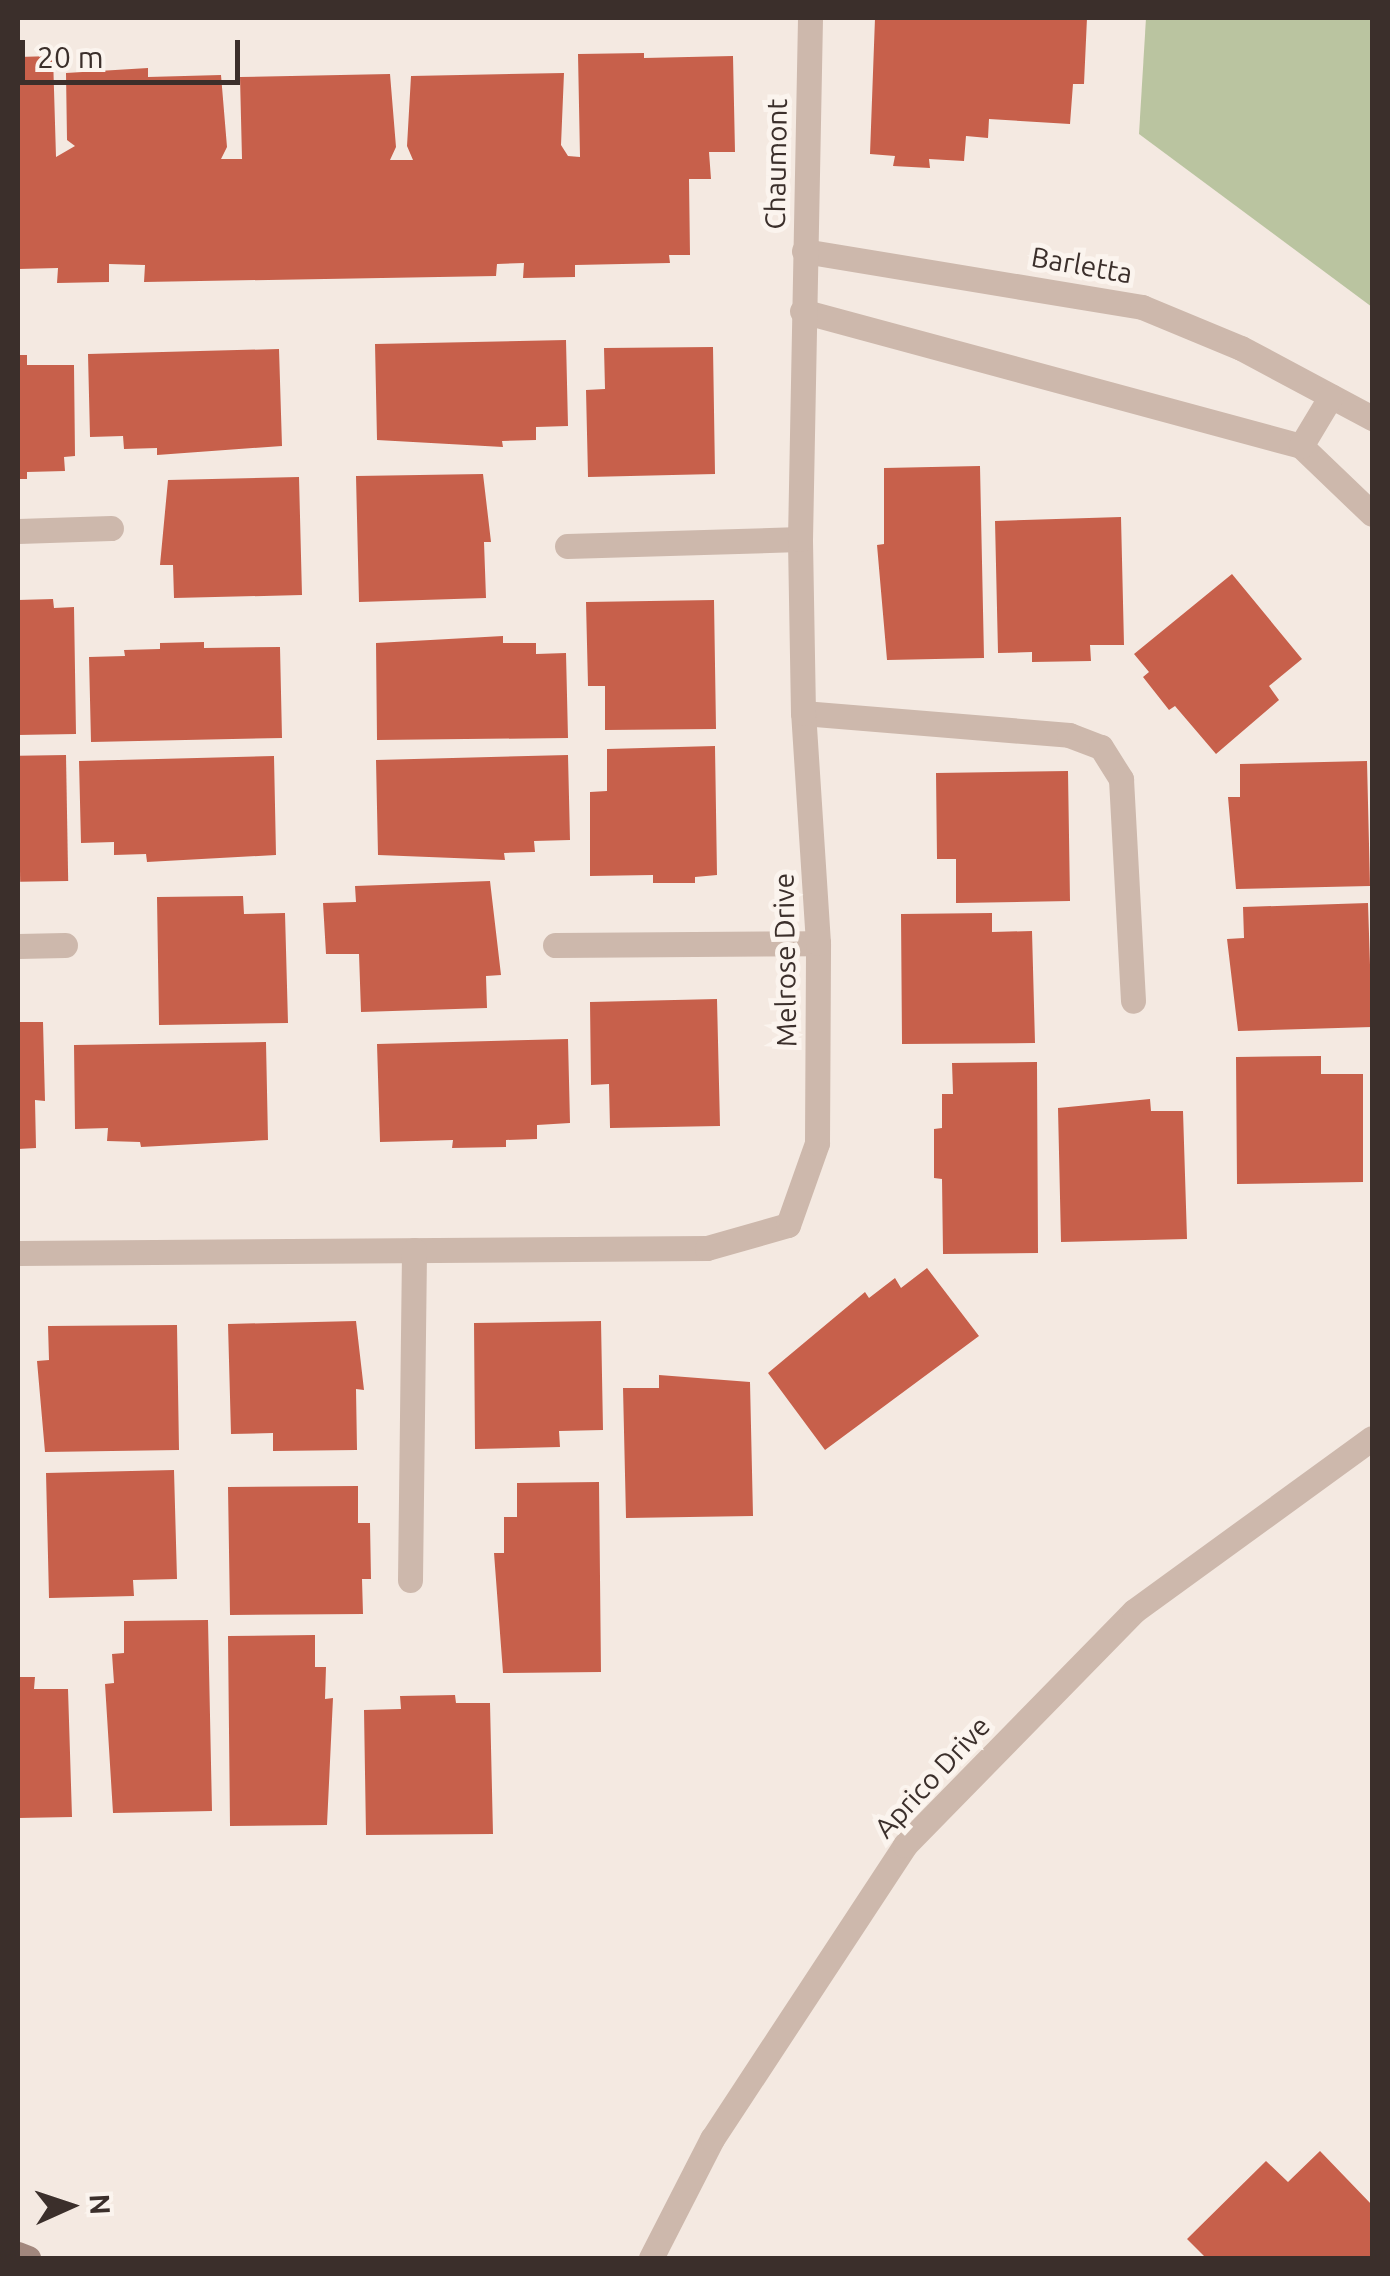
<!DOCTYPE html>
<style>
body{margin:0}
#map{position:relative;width:1390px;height:2276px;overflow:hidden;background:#f4e9e1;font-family:Ubuntu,sans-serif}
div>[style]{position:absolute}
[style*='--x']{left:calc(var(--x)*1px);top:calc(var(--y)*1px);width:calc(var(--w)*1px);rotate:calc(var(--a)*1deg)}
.green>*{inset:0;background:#bac4a0}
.building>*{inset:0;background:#c7604b;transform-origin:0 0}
.service>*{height:25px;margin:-12.5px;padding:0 12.5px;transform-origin:12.5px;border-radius:12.5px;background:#cdb8ac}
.minor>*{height:25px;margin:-12.5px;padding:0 12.5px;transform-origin:12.5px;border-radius:12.5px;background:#cdb8ac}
.tertiary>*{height:25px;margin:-12.5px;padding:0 12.5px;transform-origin:12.5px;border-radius:12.5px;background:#cdb8ac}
.secondary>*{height:25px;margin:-12.5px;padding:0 12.5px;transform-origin:12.5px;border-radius:12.5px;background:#a1877d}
span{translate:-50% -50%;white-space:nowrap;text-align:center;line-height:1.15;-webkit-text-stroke:10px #fbf4ee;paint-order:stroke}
.street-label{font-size:28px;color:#3b2f2b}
.frame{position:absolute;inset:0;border:20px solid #3b2f2b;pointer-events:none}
.north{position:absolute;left:20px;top:2156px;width:100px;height:100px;-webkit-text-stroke:8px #fbf4ee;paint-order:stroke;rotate:87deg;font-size:28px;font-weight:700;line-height:40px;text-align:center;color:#3b2f2b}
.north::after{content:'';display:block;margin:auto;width:35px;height:45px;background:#3b2f2b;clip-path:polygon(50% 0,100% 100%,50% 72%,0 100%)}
.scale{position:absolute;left:20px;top:40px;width:220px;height:45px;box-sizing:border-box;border:5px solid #3b2f2b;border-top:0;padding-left:12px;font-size:30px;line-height:35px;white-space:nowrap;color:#3b2f2b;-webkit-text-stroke:8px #fbf4ee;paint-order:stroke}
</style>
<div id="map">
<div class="green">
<i style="clip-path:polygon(1146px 18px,1372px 18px,1372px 307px,1139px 134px)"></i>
</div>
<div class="building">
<i style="clip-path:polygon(875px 18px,1087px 18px,1084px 84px,1073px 84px,1070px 124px,989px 119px,988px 138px,966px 136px,964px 161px,929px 159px,930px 168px,893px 166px,895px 156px,870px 154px)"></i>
<i style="clip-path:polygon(644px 53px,644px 58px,733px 56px,735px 152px,709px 152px,711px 179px,689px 179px,690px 255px,669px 255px,670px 263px,575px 265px,575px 277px,523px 278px,524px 263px,497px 264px,496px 276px,144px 282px,145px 265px,109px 264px,109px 282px,57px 283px,58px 268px,18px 269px,18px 57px,53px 56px,56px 157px,75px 146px,67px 140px,66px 73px,148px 68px,148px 77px,221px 75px,227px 147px,221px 159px,242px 159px,240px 77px,390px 74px,396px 147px,390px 160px,413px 160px,407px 146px,411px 76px,564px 73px,561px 145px,568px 156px,580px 157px,578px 54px)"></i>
<i style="clip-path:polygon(566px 340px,568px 426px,536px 427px,536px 440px,502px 441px,503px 447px,377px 440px,375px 344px)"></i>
<i style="clip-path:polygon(713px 347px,715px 474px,588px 477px,586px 390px,605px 389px,604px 348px)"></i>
<i style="clip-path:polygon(279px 349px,282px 446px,157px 455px,157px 448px,124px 449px,123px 436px,90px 437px,88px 354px)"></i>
<i style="clip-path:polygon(18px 355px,27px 355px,27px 365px,74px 365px,75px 456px,64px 457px,65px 471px,27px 472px,27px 479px,18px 479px)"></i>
<i style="clip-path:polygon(980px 466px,984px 658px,887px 660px,877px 545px,884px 544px,884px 468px)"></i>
<i style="clip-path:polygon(483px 474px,491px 542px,484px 542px,486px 598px,359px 602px,356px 476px)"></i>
<i style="clip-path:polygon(299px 477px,302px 595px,174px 598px,173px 565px,160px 565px,168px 480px)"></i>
<i style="clip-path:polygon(1121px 517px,1124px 645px,1090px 645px,1091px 661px,1032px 662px,1032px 652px,998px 653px,995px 521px)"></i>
<i style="clip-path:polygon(1232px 574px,1302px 659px,1269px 686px,1279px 700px,1216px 754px,1175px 706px,1169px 710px,1143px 677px,1149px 672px,1134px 654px)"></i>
<i style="clip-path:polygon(53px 599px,54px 608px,74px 607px,76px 734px,18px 735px,18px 600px)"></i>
<i style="clip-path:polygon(714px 600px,716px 729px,605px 730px,605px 686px,588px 686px,586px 602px)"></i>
<i style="clip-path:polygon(503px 636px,503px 643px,536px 643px,536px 654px,566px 653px,568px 738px,377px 740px,376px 643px)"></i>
<i style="clip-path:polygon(204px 642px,204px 648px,280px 647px,282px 738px,91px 742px,89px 657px,125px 656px,124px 650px,160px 649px,160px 643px)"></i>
<i style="clip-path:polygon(715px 746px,717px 875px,695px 877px,695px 883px,653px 883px,653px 875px,590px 876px,590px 792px,607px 791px,607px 749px)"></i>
<i style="left:66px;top:755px;width:126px;height:48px;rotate:89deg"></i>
<i style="clip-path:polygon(568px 755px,570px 840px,534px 841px,535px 852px,504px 853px,505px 860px,378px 855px,376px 760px)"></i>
<i style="clip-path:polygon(274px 756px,276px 855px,147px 862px,146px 854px,114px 855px,114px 842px,81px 843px,79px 761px)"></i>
<i style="clip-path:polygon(1367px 761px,1370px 886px,1236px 889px,1228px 797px,1240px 797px,1240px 764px)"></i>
<i style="clip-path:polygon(1068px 771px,1070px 901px,956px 903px,956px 859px,937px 859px,936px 773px)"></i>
<i style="clip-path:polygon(490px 881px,501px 975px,486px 976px,487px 1008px,361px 1012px,359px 954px,326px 954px,323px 903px,356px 902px,355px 886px)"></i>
<i style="clip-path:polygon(243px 896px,244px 914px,285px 913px,288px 1023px,159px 1025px,157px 897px)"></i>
<i style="clip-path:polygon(1368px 903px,1372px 1027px,1238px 1031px,1227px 939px,1244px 938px,1243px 907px)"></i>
<i style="clip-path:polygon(992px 913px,992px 932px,1032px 931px,1035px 1043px,902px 1044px,901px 914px)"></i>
<i style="clip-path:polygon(717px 999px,720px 1126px,610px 1128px,609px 1084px,591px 1085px,590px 1002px)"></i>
<i style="clip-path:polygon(18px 1022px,43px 1022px,45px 1101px,35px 1100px,36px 1148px,18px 1149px)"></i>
<i style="clip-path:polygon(568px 1039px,570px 1123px,537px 1125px,537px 1139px,506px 1140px,506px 1147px,452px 1148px,453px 1140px,380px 1142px,377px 1044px)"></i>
<i style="clip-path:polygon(266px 1042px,268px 1140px,141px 1147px,140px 1142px,107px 1141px,108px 1128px,75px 1129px,74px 1045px)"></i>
<i style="clip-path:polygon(1321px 1056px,1321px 1074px,1363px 1074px,1363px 1182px,1237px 1184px,1236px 1057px)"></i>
<i style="clip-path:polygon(1037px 1062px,1038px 1253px,943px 1254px,942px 1179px,934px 1178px,934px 1129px,942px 1128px,942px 1094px,953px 1094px,952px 1063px)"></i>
<i style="clip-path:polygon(1150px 1099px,1151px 1111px,1183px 1111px,1187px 1239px,1061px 1242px,1058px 1108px)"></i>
<i style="clip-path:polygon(927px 1268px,979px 1336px,825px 1450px,768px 1373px,865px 1292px,869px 1298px,895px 1278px,901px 1288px)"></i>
<i style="clip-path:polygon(356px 1321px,364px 1390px,356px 1389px,357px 1450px,273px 1451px,273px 1433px,231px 1434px,228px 1324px)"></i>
<i style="clip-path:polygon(601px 1321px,603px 1430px,559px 1431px,560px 1447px,475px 1449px,474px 1323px)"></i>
<i style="clip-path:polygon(177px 1325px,179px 1450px,45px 1452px,37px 1361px,49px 1360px,48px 1326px)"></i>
<i style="clip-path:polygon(659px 1375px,750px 1382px,753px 1516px,626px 1518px,623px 1388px,659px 1388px)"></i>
<i style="clip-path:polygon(174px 1470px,177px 1579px,133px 1580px,134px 1596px,49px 1598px,46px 1473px)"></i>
<i style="clip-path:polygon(599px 1482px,601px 1672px,503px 1673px,494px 1553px,504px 1553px,504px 1517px,517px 1517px,517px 1483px)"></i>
<i style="clip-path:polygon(358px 1486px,358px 1523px,370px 1523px,371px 1579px,362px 1579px,363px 1614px,230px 1615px,228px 1487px)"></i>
<i style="clip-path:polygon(208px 1620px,212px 1811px,113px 1813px,105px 1684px,114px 1683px,112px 1654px,124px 1653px,124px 1621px)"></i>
<i style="clip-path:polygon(315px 1635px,315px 1667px,326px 1667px,325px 1699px,333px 1698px,327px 1825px,230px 1826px,228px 1636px)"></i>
<i style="clip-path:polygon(18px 1677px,35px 1677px,34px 1689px,68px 1689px,72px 1817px,18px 1818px)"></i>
<i style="clip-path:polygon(455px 1695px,456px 1703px,490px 1703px,493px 1834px,366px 1835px,364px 1710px,401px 1709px,400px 1696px)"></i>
<i style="clip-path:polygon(1320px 2151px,1372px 2205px,1372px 2258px,1206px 2258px,1187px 2239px,1266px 2161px,1288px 2182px)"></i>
</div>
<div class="service">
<i style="--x:18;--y:531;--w:93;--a:-1.8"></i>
<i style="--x:803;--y:713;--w:267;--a:4.7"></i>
<i style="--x:1069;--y:735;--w:34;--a:21"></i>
<i style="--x:1101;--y:747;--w:38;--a:58"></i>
<i style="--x:1121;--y:779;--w:222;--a:86.9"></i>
</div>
<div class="minor">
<i style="--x:804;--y:251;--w:343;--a:9.4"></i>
<i style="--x:1142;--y:307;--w:107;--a:22.5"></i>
<i style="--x:1241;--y:348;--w:149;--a:28.1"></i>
<i style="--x:802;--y:311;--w:517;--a:15.14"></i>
<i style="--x:1301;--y:446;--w:98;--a:43.8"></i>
<i style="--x:1301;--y:446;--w:58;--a:-59"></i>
<i style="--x:567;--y:546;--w:233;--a:-1.7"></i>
<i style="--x:555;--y:945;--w:263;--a:-0.4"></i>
<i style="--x:18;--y:946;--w:47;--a:-1.2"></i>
<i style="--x:18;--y:1253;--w:689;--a:-0.42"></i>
<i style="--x:707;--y:1248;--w:84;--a:-15.9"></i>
<i style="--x:788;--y:1225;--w:87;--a:-70.5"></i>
<i style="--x:817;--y:1143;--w:200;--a:-89.7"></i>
<i style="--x:818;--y:943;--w:230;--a:-93.7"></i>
<i style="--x:803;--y:713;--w:174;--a:-91"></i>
<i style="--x:800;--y:539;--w:521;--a:-88.9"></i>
<i style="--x:410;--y:1580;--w:330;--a:-89.3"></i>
</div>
<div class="tertiary">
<i style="--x:651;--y:2258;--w:134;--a:-62.9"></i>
<i style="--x:712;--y:2139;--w:352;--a:-56.7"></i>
<i style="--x:905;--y:1845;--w:327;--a:-45.6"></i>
<i style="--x:1134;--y:1611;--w:294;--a:-36"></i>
</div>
<div class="secondary">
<i style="--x:18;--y:2254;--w:11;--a:22"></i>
</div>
<div class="street-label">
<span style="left:776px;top:164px;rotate:-89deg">Chaumont</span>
<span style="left:1082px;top:265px;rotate:10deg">Barletta</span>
<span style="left:785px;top:960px;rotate:-91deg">Melrose Drive</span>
<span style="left:932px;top:1777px;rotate:-47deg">Aprico Drive</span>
</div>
<div class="frame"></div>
<div class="north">N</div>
<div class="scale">20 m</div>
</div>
